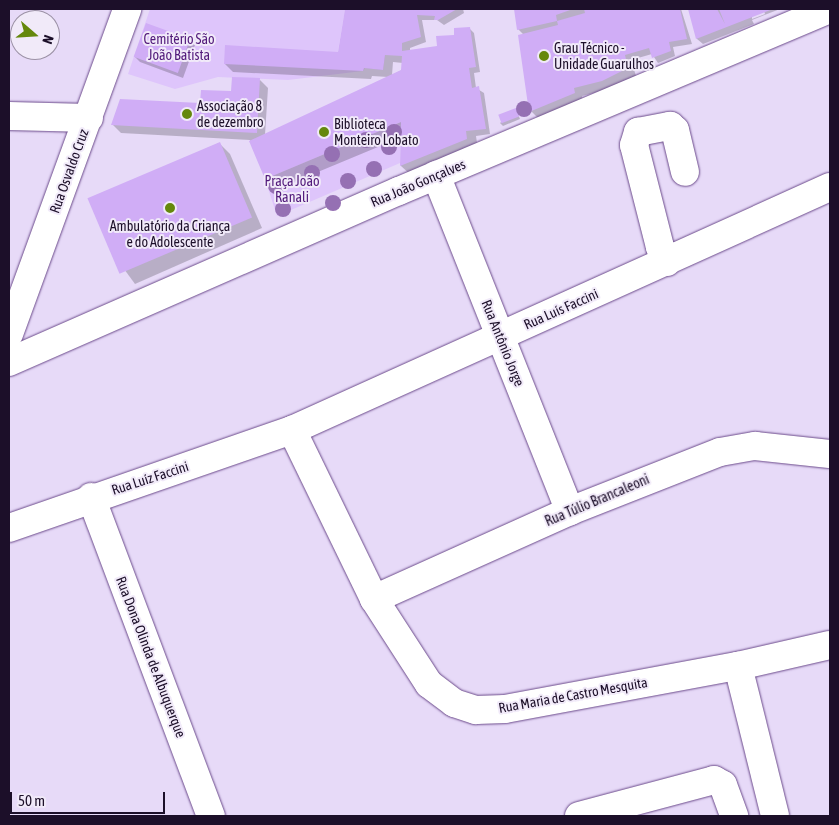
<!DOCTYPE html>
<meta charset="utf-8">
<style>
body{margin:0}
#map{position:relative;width:839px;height:825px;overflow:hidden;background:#e7daf8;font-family:"Asap Condensed",sans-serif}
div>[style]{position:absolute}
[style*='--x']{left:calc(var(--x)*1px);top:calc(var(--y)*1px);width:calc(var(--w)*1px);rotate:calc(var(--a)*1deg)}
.green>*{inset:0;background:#dec5fb}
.shadow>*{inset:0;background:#0003}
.building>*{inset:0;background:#d0adf6;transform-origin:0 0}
.roads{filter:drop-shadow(0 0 1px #6b4a8b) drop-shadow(0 0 1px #6b4a8b)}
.minor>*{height:28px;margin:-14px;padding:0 14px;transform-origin:14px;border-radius:14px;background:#fff}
.major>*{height:28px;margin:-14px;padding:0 14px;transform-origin:14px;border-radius:14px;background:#fff}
.trees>*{width:16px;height:16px;margin:-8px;border-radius:50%;background:#9570b3}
.dots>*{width:14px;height:14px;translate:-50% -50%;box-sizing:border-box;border:2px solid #f1eaf9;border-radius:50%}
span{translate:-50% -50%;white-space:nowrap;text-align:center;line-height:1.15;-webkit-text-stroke:4px #f1eaf9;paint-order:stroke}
.park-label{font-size:14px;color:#521a7b}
.poi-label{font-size:14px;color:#1c0f29}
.left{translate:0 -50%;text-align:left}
.street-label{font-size:14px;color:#1c0f29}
.frame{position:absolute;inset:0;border:10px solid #1c0f29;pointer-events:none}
.north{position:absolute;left:10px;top:10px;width:50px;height:50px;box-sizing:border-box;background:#f1eaf9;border:1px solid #9c92a6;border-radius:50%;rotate:109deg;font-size:14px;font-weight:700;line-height:20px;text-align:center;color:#1c0f29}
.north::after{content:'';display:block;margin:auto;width:18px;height:22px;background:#65880c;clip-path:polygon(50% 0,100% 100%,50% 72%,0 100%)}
.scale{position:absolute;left:10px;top:792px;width:155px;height:22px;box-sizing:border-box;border:2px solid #1c0f29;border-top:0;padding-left:6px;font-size:15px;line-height:18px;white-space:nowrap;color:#1c0f29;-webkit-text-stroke:4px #f1eaf9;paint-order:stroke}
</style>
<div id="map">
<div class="green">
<i style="clip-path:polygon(150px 9px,345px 9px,338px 51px,385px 55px,383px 70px,365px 68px,363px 71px,288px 80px,218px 77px,175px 89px,128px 74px)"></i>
<i style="clip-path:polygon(401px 122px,400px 163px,277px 216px,265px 179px)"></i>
</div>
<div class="shadow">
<i style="clip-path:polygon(evenodd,347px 9px,463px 9px,464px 13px,444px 25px,437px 20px,422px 20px,426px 42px,410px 48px,410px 51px,438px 47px,469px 28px,474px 33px,480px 72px,474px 73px,476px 88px,484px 93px,490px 134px,476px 136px,478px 150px,412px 176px,401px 166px,402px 137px,277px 189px,266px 179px,250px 140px,121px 133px,113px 125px,202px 105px,260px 80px,268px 88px,265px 135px,388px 77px,372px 76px,371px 79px,233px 72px,225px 64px,339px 53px,347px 9px,393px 62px,403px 63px,402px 70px,392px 75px,393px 62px)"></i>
<i style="clip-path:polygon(515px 9px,681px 9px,692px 44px,673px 47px,675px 56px,658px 63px,652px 54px,631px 60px,636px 76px,610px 89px,582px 96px,583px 101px,539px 119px,531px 111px,520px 36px,524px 35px,518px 29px)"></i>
<i style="clip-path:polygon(evenodd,690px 9px,780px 9px,752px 20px,754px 24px,703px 44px,697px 39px,690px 9px,764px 11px,765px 14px,752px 19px,752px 16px,764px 11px)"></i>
<i style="clip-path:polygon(189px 40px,195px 45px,183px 78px,140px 62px,135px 57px)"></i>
<i style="clip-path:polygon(516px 110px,520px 119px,503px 126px,500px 123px)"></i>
<i style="clip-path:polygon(219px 143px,230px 154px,262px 228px,135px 284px,113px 254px,89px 200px)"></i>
</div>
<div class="building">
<i style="clip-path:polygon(345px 9px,457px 9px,438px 20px,434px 20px,435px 16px,417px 15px,421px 37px,402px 43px,402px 51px,437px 46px,436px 36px,454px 35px,454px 28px,470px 27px,476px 67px,469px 68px,472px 88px,479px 86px,486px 129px,466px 131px,467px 139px,400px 166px,401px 122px,265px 179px,249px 141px,401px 70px,402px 56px,385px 55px,383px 70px,364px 68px,363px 71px,224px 64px,225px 45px,338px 52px)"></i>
<i style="clip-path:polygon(514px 9px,573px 9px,556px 15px,557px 21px,517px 30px)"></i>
<i style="clip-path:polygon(584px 9px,680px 9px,687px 39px,669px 42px,671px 51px,652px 58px,649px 48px,625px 55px,628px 68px,602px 81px,574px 88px,575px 93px,529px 112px,518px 35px,558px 25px,557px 21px,585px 13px)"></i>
<i style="clip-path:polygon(688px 9px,717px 9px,725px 24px,719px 9px,773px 9px,696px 39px)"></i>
<i style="left:146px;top:23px;width:47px;height:36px;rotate:20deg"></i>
<i style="clip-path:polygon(232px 77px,260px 78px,257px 133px,111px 125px,120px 99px,200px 103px,201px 90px,231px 91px)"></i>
<i style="left:516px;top:108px;width:9px;height:19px;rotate:69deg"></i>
<i style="left:220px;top:142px;width:82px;height:144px;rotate:67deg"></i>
</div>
<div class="roads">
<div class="minor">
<i style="--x:9;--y:116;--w:80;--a:1.4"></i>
<i style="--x:436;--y:175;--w:362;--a:68.3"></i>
<i style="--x:667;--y:262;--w:17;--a:-115"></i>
<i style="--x:660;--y:247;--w:105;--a:-104.3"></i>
<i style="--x:634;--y:145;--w:14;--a:-73"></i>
<i style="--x:638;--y:132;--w:33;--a:-11"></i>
<i style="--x:670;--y:126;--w:6;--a:39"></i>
<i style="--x:675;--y:130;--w:43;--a:76.6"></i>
<i style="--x:9;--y:334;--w:346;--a:-70"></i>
<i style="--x:292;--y:430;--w:188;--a:64.1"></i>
<i style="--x:374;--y:599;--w:101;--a:57.1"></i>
<i style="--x:429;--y:684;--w:31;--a:37"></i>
<i style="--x:454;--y:703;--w:23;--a:18"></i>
<i style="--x:476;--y:710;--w:29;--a:-2"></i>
<i style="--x:505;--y:709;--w:237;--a:-10.5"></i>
<i style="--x:738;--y:666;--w:94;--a:-12.9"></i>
<i style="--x:91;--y:497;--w:341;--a:69.4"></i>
<i style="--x:9;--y:528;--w:299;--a:-19.1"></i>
<i style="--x:292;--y:430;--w:590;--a:-24.31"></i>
<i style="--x:374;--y:599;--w:215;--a:-24.2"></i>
<i style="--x:570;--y:511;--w:161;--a:-21.5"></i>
<i style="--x:720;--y:452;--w:36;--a:-10"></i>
<i style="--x:755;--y:446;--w:75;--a:6.1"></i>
<i style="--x:738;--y:666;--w:154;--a:76.1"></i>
<i style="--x:579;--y:816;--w:140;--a:-14.9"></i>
<i style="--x:714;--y:780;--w:10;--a:29"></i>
<i style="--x:723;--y:785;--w:33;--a:70"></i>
</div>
<div class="major">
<i style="--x:9;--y:362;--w:426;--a:-23.7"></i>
<i style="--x:399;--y:191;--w:468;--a:-22.9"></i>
</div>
</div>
<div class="trees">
<i style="left:524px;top:109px"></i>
<i style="left:394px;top:132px"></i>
<i style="left:366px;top:140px"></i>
<i style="left:389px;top:147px"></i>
<i style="left:332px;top:154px"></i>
<i style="left:374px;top:169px"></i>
<i style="left:312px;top:173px"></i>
<i style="left:348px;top:181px"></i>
<i style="left:276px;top:186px"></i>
<i style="left:333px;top:203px"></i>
<i style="left:283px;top:209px"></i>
</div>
<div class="dots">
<i style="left:544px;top:56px;background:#65880c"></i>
<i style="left:187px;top:114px;background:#65880c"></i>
<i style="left:324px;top:132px;background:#65880c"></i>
<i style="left:170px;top:208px;background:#65880c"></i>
</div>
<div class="park-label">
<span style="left:179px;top:47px">Cemitério São<br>João Batista</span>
<span style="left:292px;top:189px">Praça João<br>Ranali</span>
</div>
<div class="poi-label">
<span class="left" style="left:554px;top:56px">Grau Técnico -<br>Unidade Guarulhos</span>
<span class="left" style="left:197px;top:114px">Associação 8<br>de dezembro</span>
<span class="left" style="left:334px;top:132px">Biblioteca<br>Monteiro Lobato</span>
<span style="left:170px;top:234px">Ambulatório da Criança<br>e do Adolescente</span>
</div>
<div class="street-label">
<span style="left:69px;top:171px;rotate:-70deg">Rua Osvaldo Cruz</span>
<span style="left:418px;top:183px;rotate:-23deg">Rua João Gonçalves</span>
<span style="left:561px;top:309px;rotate:-24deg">Rua Luís Faccini</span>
<span style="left:503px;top:343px;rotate:68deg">Rua Antônio Jorge</span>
<span style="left:150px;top:478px;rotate:-18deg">Rua Luíz Faccini</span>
<span style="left:597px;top:500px;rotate:-23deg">Rua Túlio Brancaleoni</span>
<span style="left:151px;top:657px;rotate:69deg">Rua Dona Olinda de Albuquerque</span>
<span style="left:573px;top:695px;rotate:-10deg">Rua Maria de Castro Mesquita</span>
</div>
<div class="frame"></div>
<div class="north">N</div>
<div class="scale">50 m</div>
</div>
